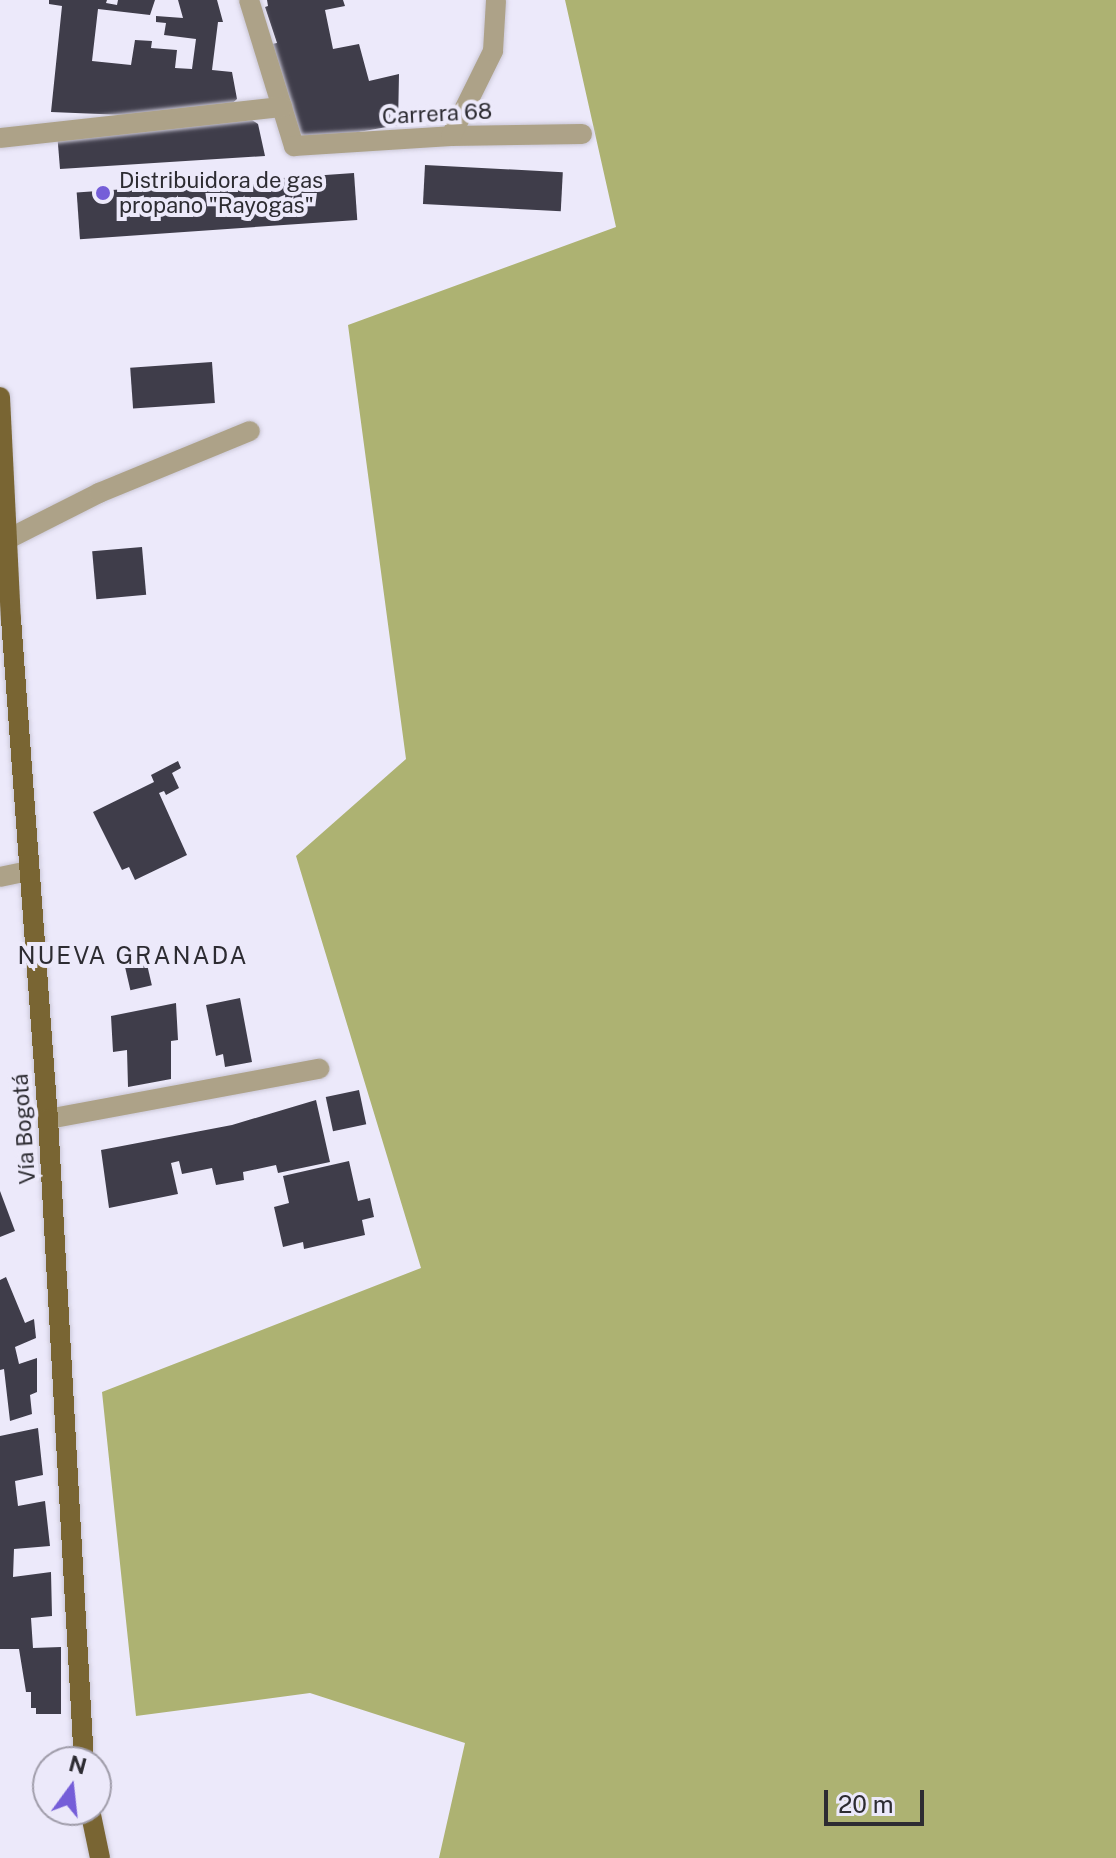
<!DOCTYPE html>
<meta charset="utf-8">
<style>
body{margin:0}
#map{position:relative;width:1116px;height:1858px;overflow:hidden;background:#ece9fa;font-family:"Public Sans",sans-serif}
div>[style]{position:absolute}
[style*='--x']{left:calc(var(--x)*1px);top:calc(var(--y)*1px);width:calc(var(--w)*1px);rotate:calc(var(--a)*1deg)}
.forest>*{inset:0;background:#adb272}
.building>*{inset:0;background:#3f3d4a;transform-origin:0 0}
.roads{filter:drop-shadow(0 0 2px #cac7d6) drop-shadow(0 0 2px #cac7d6)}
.minor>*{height:20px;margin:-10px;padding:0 10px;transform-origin:10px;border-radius:10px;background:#ada288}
.major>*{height:20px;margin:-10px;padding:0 10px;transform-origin:10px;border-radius:10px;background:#796533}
.dots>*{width:22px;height:22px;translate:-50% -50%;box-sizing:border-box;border:4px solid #ece9fa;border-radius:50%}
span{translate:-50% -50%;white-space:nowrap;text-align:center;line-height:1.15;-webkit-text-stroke:8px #ece9fa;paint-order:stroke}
.street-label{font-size:22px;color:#2d2c32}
.poi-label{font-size:22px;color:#2d2c32}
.left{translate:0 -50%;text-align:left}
.neighbourhood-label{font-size:24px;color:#2d2c32;letter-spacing:2px}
.north{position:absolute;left:32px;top:1746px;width:80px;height:80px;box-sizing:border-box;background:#ece9fa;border:2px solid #a09daa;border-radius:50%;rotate:15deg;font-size:22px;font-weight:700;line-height:32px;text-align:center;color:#2d2c32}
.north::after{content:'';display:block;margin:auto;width:28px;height:36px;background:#755ed8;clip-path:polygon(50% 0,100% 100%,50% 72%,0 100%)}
.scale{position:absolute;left:824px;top:1790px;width:100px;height:36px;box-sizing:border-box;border:4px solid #2d2c32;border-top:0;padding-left:10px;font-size:24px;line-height:28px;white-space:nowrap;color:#2d2c32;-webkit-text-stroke:6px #ece9fa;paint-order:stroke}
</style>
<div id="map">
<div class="forest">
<i style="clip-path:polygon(565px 0,1116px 0,1116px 1858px,439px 1858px,465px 1743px,310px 1693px,136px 1716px,102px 1392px,421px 1268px,296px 856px,406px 759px,348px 325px,616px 227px)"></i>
</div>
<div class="building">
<i style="clip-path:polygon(49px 0,107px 0,106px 3px,117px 5px,118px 0,155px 0,150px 15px,98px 9px,92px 61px,131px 65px,135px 40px,152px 41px,151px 48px,177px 50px,175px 68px,192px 69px,196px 39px,164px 35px,166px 23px,156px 22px,156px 16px,183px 18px,178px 0,217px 0,223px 22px,218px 22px,212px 70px,232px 72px,237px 99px,227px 108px,124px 115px,51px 112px,62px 6px,49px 4px)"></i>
<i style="clip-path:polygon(267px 0,343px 0,345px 6px,325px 10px,333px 49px,359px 44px,369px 81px,399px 74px,398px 125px,297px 143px,272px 44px,277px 43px,265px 7px,268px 6px)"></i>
<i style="clip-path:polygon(252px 120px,258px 124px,265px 156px,60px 169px,57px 132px)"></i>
<i style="left:425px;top:165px;width:138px;height:39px;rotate:3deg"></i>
<i style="left:354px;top:173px;width:47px;height:278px;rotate:86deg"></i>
<i style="left:212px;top:362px;width:41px;height:82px;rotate:86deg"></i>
<i style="left:142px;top:547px;width:48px;height:50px;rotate:85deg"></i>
<i style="clip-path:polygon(178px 761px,181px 768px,172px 773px,179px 788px,166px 795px,164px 791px,159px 793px,187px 855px,135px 880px,129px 867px,122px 870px,93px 812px,154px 782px,151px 775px)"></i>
<i style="left:146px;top:960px;width:26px;height:22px;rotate:77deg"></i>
<i style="clip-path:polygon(240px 998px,252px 1062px,225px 1067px,223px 1054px,216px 1056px,206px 1005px)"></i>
<i style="clip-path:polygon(176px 1003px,178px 1040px,171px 1041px,171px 1079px,128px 1087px,127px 1050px,113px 1052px,111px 1016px)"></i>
<i style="left:359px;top:1090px;width:35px;height:34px;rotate:78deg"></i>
<i style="clip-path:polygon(316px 1100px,330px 1162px,278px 1173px,276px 1165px,243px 1172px,244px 1180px,216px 1185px,212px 1168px,182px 1174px,179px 1161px,171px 1163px,178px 1194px,109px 1208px,101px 1150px,232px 1125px)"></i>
<i style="clip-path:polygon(349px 1161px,358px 1201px,370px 1198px,374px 1217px,362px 1220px,365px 1235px,304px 1249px,303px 1242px,283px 1247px,274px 1207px,289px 1203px,283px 1176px)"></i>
<i style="clip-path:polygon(0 1191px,15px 1231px,0 1237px)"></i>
<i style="clip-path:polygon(6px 1277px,25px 1323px,34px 1319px,36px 1338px,15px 1347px,19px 1364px,37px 1358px,37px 1392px,30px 1395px,32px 1414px,10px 1421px,4px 1369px,0 1370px,0 1280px)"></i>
<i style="clip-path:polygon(38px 1428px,43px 1475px,15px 1481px,18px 1506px,45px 1501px,50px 1546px,14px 1549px,13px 1577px,51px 1572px,52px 1616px,31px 1618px,33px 1648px,61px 1647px,61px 1714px,36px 1714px,36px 1708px,31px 1708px,31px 1692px,26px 1692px,19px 1649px,0 1649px,0 1436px)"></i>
</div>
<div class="roads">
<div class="minor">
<i style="--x:249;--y:0;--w:153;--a:72.9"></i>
<i style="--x:294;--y:146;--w:157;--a:-3.6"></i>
<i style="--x:451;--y:136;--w:131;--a:-0.9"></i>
<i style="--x:451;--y:136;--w:95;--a:-63.7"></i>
<i style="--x:493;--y:51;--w:50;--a:-86.6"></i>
<i style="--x:0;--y:138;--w:284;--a:-6.3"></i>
<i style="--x:10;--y:538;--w:100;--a:-26.8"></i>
<i style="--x:99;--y:493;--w:163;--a:-22.3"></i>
<i style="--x:0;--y:877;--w:30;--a:-12"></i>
<i style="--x:48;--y:1119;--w:276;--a:-10.5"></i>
</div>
<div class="major">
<i style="--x:0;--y:397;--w:222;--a:87.2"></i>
<i style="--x:11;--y:619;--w:501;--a:85.77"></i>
<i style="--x:48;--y:1119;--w:644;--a:86.8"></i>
<i style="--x:90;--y:1810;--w:49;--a:78.2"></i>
</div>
</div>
<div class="dots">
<i style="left:103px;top:193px;background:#755ed8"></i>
</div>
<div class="street-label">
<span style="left:437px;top:114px;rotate:-3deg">Carrera 68</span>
<span style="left:24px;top:1129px;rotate:-94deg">Vía Bogotá</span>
</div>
<div class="poi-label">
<span class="left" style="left:119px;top:193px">Distribuidora de gas<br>propano "Rayogas"</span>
</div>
<div class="neighbourhood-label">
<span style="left:133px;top:956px">NUEVA GRANADA</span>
</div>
<div class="north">N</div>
<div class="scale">20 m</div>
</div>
